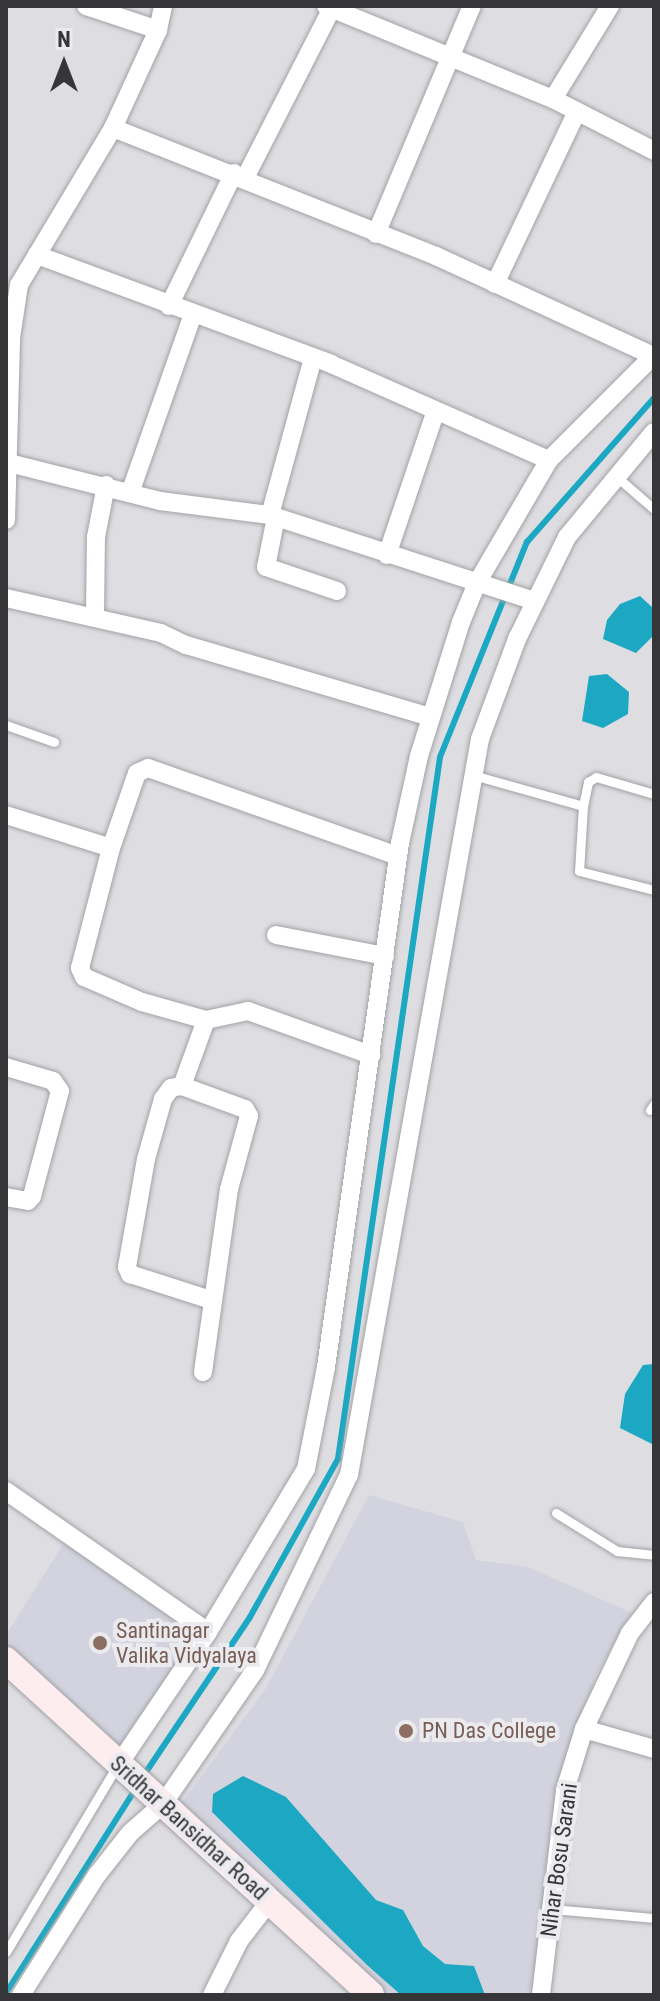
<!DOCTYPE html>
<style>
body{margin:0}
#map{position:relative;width:660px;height:2001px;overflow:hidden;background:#dedee2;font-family:"Roboto Condensed",sans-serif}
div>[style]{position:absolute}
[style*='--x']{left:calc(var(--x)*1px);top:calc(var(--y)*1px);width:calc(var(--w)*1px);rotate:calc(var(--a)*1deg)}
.built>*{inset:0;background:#d2d3de}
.water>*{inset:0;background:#1ca8c2}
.stream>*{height:6px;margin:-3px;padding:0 3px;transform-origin:3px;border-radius:3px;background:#1ca8c2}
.roads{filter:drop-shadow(0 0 2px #a1a2a6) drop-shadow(0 0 2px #a1a2a6)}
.lane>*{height:9px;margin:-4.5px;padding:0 4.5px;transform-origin:4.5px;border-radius:4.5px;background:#fff}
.street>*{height:18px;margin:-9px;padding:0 9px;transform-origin:9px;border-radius:9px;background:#fff}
.secondary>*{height:26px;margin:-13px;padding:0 13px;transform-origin:13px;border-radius:13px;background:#feedee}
.dots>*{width:22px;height:22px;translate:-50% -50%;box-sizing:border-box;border:4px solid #ebebef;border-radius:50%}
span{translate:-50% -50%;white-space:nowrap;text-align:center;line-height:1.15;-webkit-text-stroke:8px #ebebef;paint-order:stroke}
.education-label{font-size:22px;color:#785e54}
.left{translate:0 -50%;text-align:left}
.street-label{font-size:22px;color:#363638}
.frame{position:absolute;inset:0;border:8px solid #363638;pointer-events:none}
.north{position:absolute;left:24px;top:24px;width:80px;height:80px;-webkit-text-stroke:6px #ebebef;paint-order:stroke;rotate:0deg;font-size:22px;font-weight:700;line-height:32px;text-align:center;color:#363638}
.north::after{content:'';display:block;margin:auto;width:28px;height:36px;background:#363638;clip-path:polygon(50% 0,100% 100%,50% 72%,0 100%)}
</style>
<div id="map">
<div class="built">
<i style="clip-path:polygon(369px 1495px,463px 1522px,476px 1560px,528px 1567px,632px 1613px,596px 1674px,565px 1775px,530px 1995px,382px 1995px,178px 1808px,266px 1688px)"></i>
<i style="clip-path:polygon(65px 1541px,202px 1632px,117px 1752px,6px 1652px,6px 1635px)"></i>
</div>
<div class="water">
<i style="clip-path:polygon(640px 596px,654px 609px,654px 635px,636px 653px,603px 639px,607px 620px,620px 604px)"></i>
<i style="clip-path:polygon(607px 674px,629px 692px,628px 714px,603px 728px,582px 721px,589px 676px)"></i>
<i style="clip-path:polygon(654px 1364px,654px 1445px,620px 1428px,625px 1394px,643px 1365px)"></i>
<i style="clip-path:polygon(243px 1776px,286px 1797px,376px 1900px,403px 1910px,423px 1946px,445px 1964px,474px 1966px,485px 1995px,401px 1995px,367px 1965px,212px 1812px,213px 1794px)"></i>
</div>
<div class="stream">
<i style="--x:144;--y:1775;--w:190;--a:-56.1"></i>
<i style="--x:250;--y:1617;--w:181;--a:-60.9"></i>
<i style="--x:338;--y:1459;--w:709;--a:-81.73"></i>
<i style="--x:440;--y:757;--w:232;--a:-68"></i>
<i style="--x:527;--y:542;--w:192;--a:-48.6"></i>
<i style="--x:6;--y:1993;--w:243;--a:-57.6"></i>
</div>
<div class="roads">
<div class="lane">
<i style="--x:617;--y:477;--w:49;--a:40.9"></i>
<i style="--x:6;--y:725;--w:51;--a:19.5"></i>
<i style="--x:473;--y:775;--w:114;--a:15.7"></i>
<i style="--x:583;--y:806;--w:25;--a:-78"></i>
<i style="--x:588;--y:782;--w:9;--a:-32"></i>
<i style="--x:596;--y:777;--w:60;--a:16.3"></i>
<i style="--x:583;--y:806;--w:65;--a:93.5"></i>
<i style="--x:579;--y:871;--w:77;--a:14.2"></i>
<i style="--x:650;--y:1110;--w:7;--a:-56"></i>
<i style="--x:556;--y:1513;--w:72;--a:31.9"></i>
<i style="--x:617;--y:1551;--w:37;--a:6"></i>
<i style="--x:551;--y:1909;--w:103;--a:5"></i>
<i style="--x:6;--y:1952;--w:217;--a:-59.2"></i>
</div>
<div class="street">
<i style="--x:86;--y:6;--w:76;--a:18.4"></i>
<i style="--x:326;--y:6;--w:245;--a:22.3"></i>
<i style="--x:553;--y:99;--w:114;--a:27.2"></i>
<i style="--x:553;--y:99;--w:109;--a:-58.5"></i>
<i style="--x:113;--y:128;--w:347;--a:21.6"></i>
<i style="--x:436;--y:256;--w:239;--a:24.7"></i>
<i style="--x:245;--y:178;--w:189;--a:-62.9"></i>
<i style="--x:376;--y:234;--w:247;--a:-67.2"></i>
<i style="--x:37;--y:255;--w:314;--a:20.3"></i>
<i style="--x:331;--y:364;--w:238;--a:23.8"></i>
<i style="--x:495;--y:284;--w:191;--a:-64.6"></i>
<i style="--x:169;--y:306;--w:148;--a:-64"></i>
<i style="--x:9;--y:463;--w:156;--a:14.1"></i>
<i style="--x:160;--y:501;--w:111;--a:7.3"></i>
<i style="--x:270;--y:515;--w:278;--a:18"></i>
<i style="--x:130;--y:493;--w:190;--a:-70.6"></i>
<i style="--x:270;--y:515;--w:163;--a:-74.7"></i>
<i style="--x:276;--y:517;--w:51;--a:101.3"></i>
<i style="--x:266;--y:567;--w:75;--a:18.7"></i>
<i style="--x:6;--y:520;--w:182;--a:-88.4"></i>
<i style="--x:11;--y:338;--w:54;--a:-81.4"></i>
<i style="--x:19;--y:285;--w:183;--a:-59.1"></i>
<i style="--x:113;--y:128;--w:108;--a:-65.3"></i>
<i style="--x:158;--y:30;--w:25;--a:-78"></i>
<i style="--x:387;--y:555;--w:150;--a:-71.3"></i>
<i style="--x:6;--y:598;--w:159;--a:12.7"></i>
<i style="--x:161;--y:633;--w:28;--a:26"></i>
<i style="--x:186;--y:645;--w:255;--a:16.4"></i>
<i style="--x:95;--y:615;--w:78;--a:-89.3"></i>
<i style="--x:96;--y:537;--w:53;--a:-79.1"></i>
<i style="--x:6;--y:815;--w:110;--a:17.4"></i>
<i style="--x:111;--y:848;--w:124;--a:104.5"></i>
<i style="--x:80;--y:968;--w:10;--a:66"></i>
<i style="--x:84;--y:977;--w:63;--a:23.3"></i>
<i style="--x:142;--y:1002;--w:66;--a:15.7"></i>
<i style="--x:206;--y:1020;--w:70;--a:110"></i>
<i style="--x:182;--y:1086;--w:11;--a:170"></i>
<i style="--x:171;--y:1088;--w:14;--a:126"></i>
<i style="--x:163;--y:1099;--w:62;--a:105.8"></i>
<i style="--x:146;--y:1159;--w:110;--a:100"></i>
<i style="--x:127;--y:1267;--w:8;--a:67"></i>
<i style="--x:130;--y:1274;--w:85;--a:17.8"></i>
<i style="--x:111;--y:848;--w:79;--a:-70.9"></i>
<i style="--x:137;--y:773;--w:12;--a:-24"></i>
<i style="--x:148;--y:768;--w:265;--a:19.4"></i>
<i style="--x:276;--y:935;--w:111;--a:10.9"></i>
<i style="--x:206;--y:1020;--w:43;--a:-12.1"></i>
<i style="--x:248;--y:1011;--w:131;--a:19.7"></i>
<i style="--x:6;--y:1067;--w:49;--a:16.6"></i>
<i style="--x:53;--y:1081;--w:12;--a:55"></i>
<i style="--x:60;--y:1091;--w:109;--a:104.9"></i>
<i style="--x:32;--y:1196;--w:6;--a:129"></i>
<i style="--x:28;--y:1201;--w:22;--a:-170"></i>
<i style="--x:182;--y:1086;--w:67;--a:20.1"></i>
<i style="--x:245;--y:1109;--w:8;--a:60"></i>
<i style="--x:249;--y:1116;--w:76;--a:105.3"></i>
<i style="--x:229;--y:1189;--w:185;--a:98.1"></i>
<i style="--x:6;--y:1491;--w:246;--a:34.9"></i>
<i style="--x:584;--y:1729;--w:73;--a:15.9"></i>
<i style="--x:119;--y:1764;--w:159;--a:-56"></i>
<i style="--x:208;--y:1632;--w:190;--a:-59"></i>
<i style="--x:306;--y:1469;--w:104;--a:-78.9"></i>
<i style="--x:326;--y:1367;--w:529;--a:-81.96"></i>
<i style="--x:400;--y:843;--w:89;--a:-77.7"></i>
<i style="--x:419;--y:756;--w:140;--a:-72.6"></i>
<i style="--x:461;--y:622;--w:42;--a:-67.7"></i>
<i style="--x:477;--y:583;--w:143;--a:-59.7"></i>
<i style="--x:549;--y:460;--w:148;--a:-45"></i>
<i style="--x:21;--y:1995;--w:142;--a:-57.7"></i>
<i style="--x:97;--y:1875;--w:53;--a:-51.8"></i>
<i style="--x:130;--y:1833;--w:44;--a:-41.3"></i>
<i style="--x:163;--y:1804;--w:163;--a:-55.5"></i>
<i style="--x:255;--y:1670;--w:216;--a:-64.3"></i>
<i style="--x:349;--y:1475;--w:748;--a:-79.91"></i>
<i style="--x:480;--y:739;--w:107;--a:-69.7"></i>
<i style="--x:517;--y:639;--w:114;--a:-63.9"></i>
<i style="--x:567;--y:537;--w:136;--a:-50.4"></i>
<i style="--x:212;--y:1995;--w:60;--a:-63.4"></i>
<i style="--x:239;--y:1941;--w:49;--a:-52.4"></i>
<i style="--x:541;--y:1995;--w:206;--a:-83.3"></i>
<i style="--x:565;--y:1790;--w:64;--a:-72.7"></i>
<i style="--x:584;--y:1729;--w:106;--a:-64.4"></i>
<i style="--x:630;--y:1633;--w:39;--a:-52"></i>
</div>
<div class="secondary">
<i style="--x:6;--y:1660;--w:495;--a:42.5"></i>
</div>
</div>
<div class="dots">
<i style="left:100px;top:1643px;background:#8d6e63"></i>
<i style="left:406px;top:1731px;background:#8d6e63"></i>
</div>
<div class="education-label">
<span class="left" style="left:116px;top:1643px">Santinagar<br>Valika Vidyalaya</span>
<span class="left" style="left:422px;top:1731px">PN Das College</span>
</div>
<div class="street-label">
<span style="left:189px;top:1828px;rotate:42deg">Sridhar Bansidhar Road</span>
<span style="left:559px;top:1860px;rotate:-82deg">Nihar Bosu Sarani</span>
</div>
<div class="frame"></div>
<div class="north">N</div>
</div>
